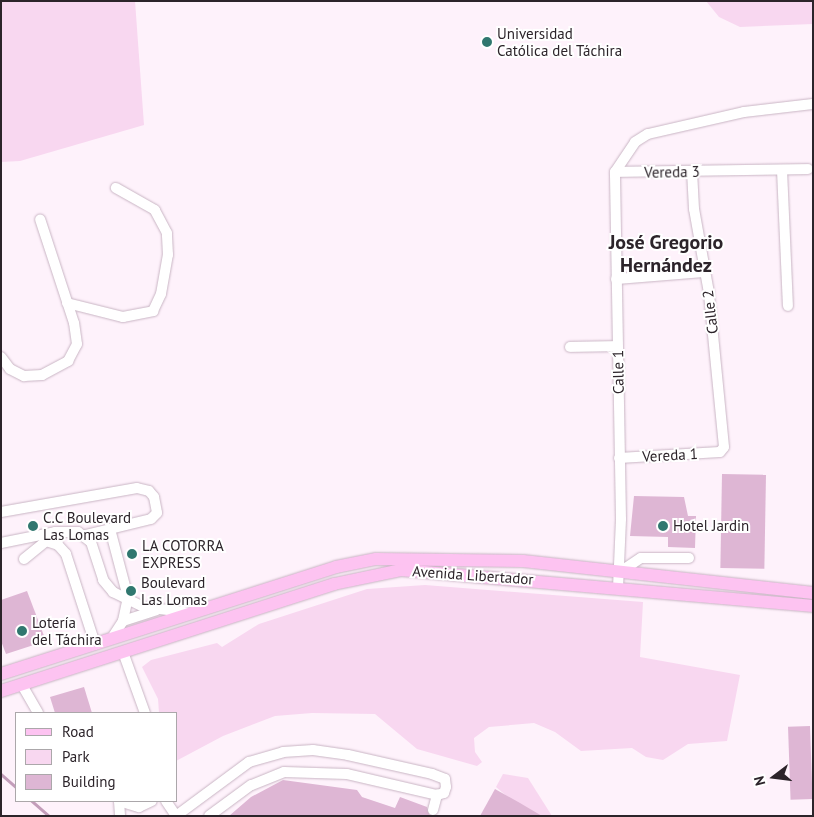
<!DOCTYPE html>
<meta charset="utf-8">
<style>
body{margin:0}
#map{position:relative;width:814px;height:817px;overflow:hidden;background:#fef2fb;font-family:"PT Sans",sans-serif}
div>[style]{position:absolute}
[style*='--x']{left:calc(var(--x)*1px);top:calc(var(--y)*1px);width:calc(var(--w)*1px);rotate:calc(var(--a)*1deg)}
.green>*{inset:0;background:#f8d7f0}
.stream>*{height:2.5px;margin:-1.25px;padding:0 1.25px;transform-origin:1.25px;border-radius:1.25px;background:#c39dba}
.building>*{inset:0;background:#deb6d4;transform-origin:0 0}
.roads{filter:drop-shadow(0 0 1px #c9b5c4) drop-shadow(0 0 1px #c9b5c4)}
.minor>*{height:10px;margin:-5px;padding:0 5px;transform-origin:5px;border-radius:5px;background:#fff}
.major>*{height:12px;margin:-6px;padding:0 6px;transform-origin:6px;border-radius:6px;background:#fdc3f1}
.dots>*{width:14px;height:14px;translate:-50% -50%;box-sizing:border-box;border:2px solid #fff;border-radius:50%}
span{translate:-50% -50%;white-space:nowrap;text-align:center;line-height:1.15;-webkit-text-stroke:4px #fff;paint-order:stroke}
.poi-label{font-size:15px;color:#2c242a}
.left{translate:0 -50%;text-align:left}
.street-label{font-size:15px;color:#2c242a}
.district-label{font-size:20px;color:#2c242a;font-weight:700}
.frame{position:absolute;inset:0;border:2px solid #2c242a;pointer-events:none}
.legend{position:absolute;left:15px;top:712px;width:162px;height:90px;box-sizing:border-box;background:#fff;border:1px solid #aba7aa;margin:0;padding:6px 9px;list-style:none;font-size:15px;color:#2c242a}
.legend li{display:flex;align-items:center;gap:10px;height:25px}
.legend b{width:25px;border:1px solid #aba7aa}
.north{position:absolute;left:749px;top:752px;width:50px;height:50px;-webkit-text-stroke:4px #fff;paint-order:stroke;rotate:255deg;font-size:14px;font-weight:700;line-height:20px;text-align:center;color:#2c242a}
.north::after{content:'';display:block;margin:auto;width:18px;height:22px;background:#2c242a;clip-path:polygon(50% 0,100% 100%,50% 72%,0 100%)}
</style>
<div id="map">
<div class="green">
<i style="clip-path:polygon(1px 1px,135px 1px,144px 125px,20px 161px,1px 162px)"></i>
<i style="clip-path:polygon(706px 1px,813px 1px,813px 24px,740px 27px,719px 17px)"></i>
<i style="clip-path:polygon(425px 585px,643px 602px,640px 657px,740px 675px,727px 741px,688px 744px,663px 760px,646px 757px,632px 748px,581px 751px,555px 732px,534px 723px,489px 727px,474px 738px,475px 752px,482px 762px,477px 766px,417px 749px,375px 714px,312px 713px,275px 716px,223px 736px,176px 761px,176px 713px,159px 713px,158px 699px,142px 667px,151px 660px,217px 643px,222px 647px,259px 624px,367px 589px)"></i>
<i style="clip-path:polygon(503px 774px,528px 778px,552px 816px,530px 816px,496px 787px)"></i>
</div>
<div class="stream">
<i style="--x:1;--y:774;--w:20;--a:41"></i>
<i style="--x:32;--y:801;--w:23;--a:41"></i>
</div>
<div class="building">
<i style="left:722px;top:474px;width:44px;height:94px;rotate:1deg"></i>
<i style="clip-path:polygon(634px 496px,684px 497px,688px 516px,696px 516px,695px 548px,668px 547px,668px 537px,630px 536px)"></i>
<i style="clip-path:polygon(27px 591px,46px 641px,6px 654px,1px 641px,1px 600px)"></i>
<i style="clip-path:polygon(84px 687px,92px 713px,55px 713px,50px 697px)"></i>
<i style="left:810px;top:726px;width:73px;height:22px;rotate:88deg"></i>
<i style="clip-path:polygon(283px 780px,357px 790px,362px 797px,395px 808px,400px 797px,427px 807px,430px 816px,229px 816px,251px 797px)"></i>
<i style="clip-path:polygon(495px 789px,520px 803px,542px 816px,480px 816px)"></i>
</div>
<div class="roads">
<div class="minor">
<i style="--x:782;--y:170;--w:136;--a:87.5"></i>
<i style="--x:615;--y:172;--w:193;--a:-0.9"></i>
<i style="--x:616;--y:279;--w:89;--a:-4.5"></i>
<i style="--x:67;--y:303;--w:58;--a:14"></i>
<i style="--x:123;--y:317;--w:31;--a:-11"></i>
<i style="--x:153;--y:311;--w:19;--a:-65"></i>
<i style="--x:161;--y:294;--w:40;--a:-80"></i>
<i style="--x:168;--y:255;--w:22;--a:-93"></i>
<i style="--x:167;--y:233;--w:26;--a:-118"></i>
<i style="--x:155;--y:210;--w:45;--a:-150.6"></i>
<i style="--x:570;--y:347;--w:47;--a:-1.2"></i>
<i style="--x:1;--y:357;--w:15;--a:53"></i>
<i style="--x:10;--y:369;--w:16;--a:27"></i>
<i style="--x:24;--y:376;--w:18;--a:-3"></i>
<i style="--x:42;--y:375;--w:30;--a:-28"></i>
<i style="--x:68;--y:361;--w:19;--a:-62"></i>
<i style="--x:77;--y:344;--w:21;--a:-98"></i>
<i style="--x:74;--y:323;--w:109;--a:-108.1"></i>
<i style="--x:619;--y:458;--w:101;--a:-3.4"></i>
<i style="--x:720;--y:452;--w:6;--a:-51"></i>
<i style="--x:724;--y:447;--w:155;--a:-95.6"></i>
<i style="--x:709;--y:293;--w:85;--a:-100.1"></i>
<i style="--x:694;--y:209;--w:38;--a:-93"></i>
<i style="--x:1;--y:512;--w:138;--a:-10"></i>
<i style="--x:137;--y:488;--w:12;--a:14"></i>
<i style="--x:149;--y:491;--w:8;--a:50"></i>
<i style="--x:154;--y:497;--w:16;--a:79"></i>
<i style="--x:157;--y:513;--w:8;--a:135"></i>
<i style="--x:151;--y:519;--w:42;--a:166.3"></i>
<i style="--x:110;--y:529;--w:70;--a:75.2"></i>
<i style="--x:128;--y:597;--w:25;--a:102"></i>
<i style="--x:123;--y:621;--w:20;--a:123"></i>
<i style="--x:85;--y:535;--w:26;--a:-13"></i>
<i style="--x:1;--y:543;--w:55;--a:-11.5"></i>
<i style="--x:55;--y:532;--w:23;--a:0"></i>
<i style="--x:78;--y:532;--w:16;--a:38"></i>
<i style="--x:91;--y:542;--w:40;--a:72"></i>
<i style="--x:103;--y:580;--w:16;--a:50"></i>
<i style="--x:113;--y:592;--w:34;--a:26"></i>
<i style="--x:144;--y:607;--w:48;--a:7.1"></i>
<i style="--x:24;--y:559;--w:28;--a:-39"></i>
<i style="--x:46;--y:541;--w:13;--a:18"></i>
<i style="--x:58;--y:545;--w:12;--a:48"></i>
<i style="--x:66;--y:554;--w:95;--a:72.1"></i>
<i style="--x:620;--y:572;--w:25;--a:-34"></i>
<i style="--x:641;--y:558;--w:48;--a:0"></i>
<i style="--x:618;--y:588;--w:69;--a:-87.5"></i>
<i style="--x:621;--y:519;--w:347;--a:-91"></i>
<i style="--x:615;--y:172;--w:36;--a:-56"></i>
<i style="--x:635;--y:142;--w:15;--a:-32"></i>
<i style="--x:648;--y:134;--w:98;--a:-12.9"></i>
<i style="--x:744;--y:112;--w:69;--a:-6.6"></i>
<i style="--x:123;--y:621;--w:35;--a:-18"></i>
<i style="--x:123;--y:652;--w:65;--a:70.2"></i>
<i style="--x:22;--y:685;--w:32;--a:60"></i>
<i style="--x:119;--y:801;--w:21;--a:17"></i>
<i style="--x:139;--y:807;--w:14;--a:-25"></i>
<i style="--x:119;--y:801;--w:15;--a:86"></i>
<i style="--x:166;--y:801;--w:18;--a:56"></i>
<i style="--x:433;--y:810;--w:16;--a:-75"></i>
<i style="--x:176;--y:816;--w:91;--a:-36.5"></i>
<i style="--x:249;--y:762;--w:35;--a:-16"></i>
<i style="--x:283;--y:752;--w:30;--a:-4"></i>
<i style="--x:313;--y:750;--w:35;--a:8"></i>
<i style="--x:348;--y:755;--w:86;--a:12.7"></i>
<i style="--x:432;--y:774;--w:14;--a:21"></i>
<i style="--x:445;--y:779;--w:8;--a:83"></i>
<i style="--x:446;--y:787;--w:6;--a:108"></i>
<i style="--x:444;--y:793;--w:7;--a:164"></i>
<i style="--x:437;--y:795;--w:92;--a:-166.9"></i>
<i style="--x:347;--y:774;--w:63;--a:-178.2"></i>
<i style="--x:284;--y:772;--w:35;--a:158"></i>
<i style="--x:251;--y:785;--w:52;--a:143.6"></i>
</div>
<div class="major">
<i style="--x:1;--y:674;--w:352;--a:-17.7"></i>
<i style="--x:336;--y:567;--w:41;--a:-11.3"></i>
<i style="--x:376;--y:559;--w:147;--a:0.8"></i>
<i style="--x:523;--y:561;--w:292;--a:6.3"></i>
<i style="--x:1;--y:691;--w:350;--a:-17.8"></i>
<i style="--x:334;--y:584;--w:68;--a:-11.8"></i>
<i style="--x:401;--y:570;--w:414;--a:5"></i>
</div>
</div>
<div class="dots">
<i style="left:487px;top:42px;background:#30776f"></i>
<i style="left:33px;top:526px;background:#30776f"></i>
<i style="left:663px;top:526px;background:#30776f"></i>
<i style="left:132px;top:554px;background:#30776f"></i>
<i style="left:131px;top:591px;background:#30776f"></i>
<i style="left:22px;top:631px;background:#30776f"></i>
</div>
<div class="poi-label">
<span class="left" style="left:497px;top:42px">Universidad<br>Católica del Táchira</span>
<span class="left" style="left:43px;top:526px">C.C Boulevard<br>Las Lomas</span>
<span class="left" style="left:673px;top:526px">Hotel Jardin</span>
<span class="left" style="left:142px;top:554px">LA COTORRA<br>EXPRESS</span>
<span class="left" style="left:141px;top:591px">Boulevard<br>Las Lomas</span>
<span class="left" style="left:32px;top:631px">Lotería<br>del Táchira</span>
</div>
<div class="street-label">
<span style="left:672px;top:172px;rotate:-1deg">Vereda 3</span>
<span style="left:710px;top:312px;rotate:-97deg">Calle 2</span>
<span style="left:618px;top:372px;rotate:-91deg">Calle 1</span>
<span style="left:670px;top:455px;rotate:-3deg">Vereda 1</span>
<span style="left:473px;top:575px;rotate:4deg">Avenida Libertador</span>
</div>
<div class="district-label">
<span style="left:666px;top:254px">José Gregorio<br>Hernández</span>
</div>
<div class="frame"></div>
<ul class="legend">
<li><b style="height:6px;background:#fdc3f1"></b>Road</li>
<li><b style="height:14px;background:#f8d7f0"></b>Park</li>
<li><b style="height:14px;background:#deb6d4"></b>Building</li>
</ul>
<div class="north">N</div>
</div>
